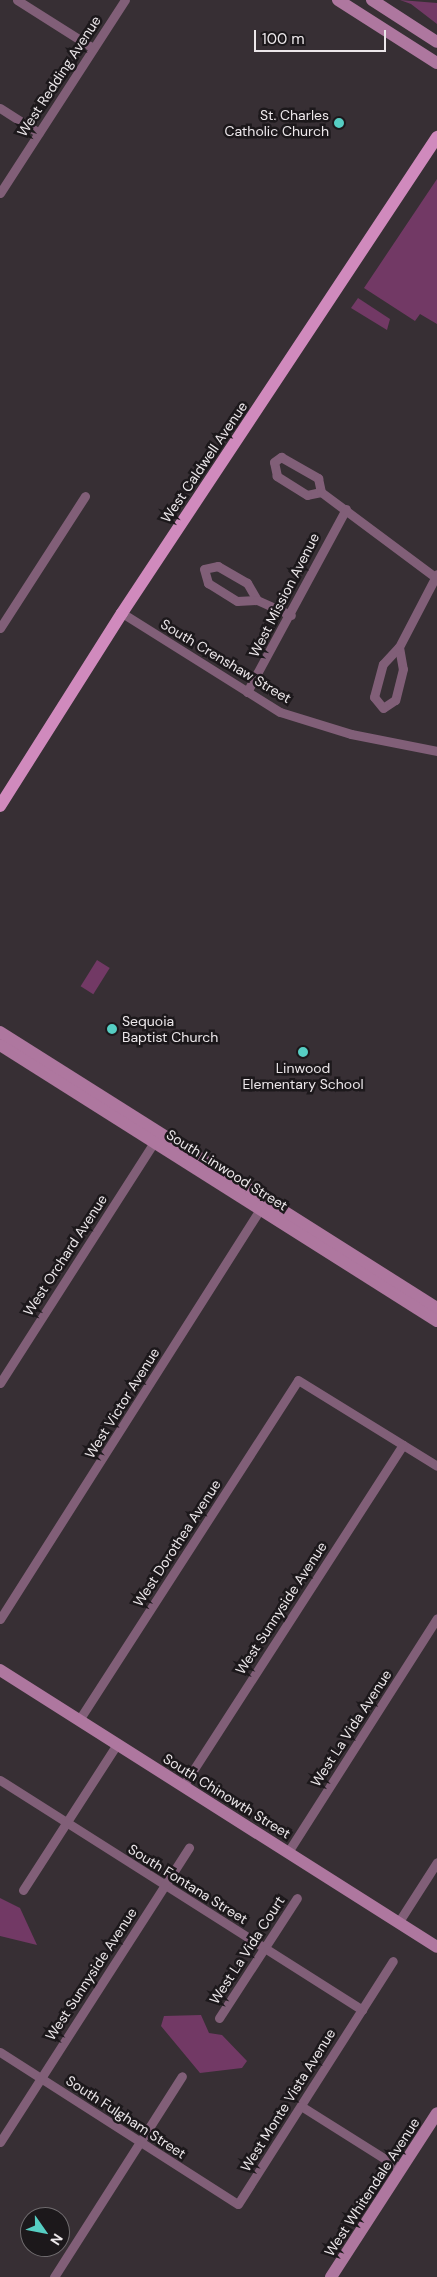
<!DOCTYPE html>
<style>
body{margin:0}
#map{position:relative;width:437px;height:2277px;overflow:hidden;background:#372f34;font-family:"DM Sans",sans-serif}
div>[style]{position:absolute}
[style*='--x']{left:calc(var(--x)*1px);top:calc(var(--y)*1px);width:calc(var(--w)*1px);rotate:calc(var(--a)*1deg)}
.green>*{inset:0;background:#723965;transform-origin:0 0}
.street>*{height:9px;margin:-4.5px;padding:0 4.5px;transform-origin:4.5px;border-radius:4.5px;background:#815f78}
.secondary>*{height:12px;margin:-6px;padding:0 6px;transform-origin:6px;border-radius:6px;background:#ae779f}
.primary>*{height:12px;margin:-6px;padding:0 6px;transform-origin:6px;border-radius:6px;background:#d08abd}
.dots>*{width:14px;height:14px;translate:-50% -50%;box-sizing:border-box;border:2px solid #1c181b;border-radius:50%}
span{translate:-50% -50%;white-space:nowrap;text-align:center;line-height:1.15;-webkit-text-stroke:5px #1c181b;paint-order:stroke}
.street-label{font-size:14px;color:#ece7ea}
.poi-label{font-size:14px;color:#ece7ea}
.right{translate:-100% -50%;text-align:right}
.left{translate:0 -50%;text-align:left}
.north{position:absolute;left:20px;top:2207px;width:50px;height:50px;box-sizing:border-box;background:#1c181b;border:1px solid #6f6b6e;border-radius:50%;rotate:123deg;font-size:14px;font-weight:700;line-height:20px;text-align:center;color:#ece7ea}
.north::after{content:'';display:block;margin:auto;width:18px;height:22px;background:#56cec3;clip-path:polygon(50% 0,100% 100%,50% 72%,0 100%)}
.scale{position:absolute;left:254px;top:30px;width:132px;height:22px;box-sizing:border-box;border:2px solid #ece7ea;border-top:0;padding-left:6px;font-size:15px;line-height:18px;white-space:nowrap;color:#ece7ea;-webkit-text-stroke:4px #1c181b;paint-order:stroke}
</style>
<div id="map">
<div class="green">
<i style="clip-path:polygon(400px 0,437px 3px,437px 24px,411px 4px)"></i>
<i style="clip-path:polygon(437px 179px,437px 324px,420px 314px,415px 321px,364px 288px)"></i>
<i style="clip-path:polygon(358px 298px,390px 319px,387px 330px,351px 308px)"></i>
<i style="left:97px;top:960px;width:15px;height:31px;rotate:32deg"></i>
<i style="clip-path:polygon(0 1898px,20px 1908px,37px 1945px,0 1936px)"></i>
<i style="clip-path:polygon(201px 2015px,209px 2033px,222px 2035px,247px 2061px,242px 2068px,200px 2073px,161px 2026px,164px 2016px)"></i>
</div>
<div class="street">
<i style="--x:17;--y:0;--w:90;--a:32.3"></i>
<i style="--x:0;--y:108;--w:46;--a:32.7"></i>
<i style="--x:0;--y:193;--w:230;--a:-57.1"></i>
<i style="--x:281;--y:457;--w:43;--a:29.6"></i>
<i style="--x:318;--y:478;--w:14;--a:78"></i>
<i style="--x:321;--y:492;--w:14;--a:168"></i>
<i style="--x:307;--y:495;--w:36;--a:-148"></i>
<i style="--x:277;--y:476;--w:14;--a:-102"></i>
<i style="--x:274;--y:462;--w:9;--a:-36"></i>
<i style="--x:321;--y:492;--w:142;--a:36.7"></i>
<i style="--x:257;--y:600;--w:20;--a:-120"></i>
<i style="--x:247;--y:583;--w:34;--a:-150"></i>
<i style="--x:218;--y:566;--w:14;--a:168"></i>
<i style="--x:204;--y:569;--w:15;--a:74"></i>
<i style="--x:208;--y:583;--w:34;--a:32"></i>
<i style="--x:237;--y:601;--w:20;--a:-3"></i>
<i style="--x:257;--y:600;--w:37;--a:24"></i>
<i style="--x:122;--y:613;--w:186;--a:32.1"></i>
<i style="--x:280;--y:712;--w:74;--a:17.2"></i>
<i style="--x:351;--y:734;--w:88;--a:11.2"></i>
<i style="--x:0;--y:628;--w:157;--a:-57.2"></i>
<i style="--x:399;--y:647;--w:22;--a:80"></i>
<i style="--x:403;--y:669;--w:32;--a:104"></i>
<i style="--x:395;--y:700;--w:14;--a:146"></i>
<i style="--x:383;--y:708;--w:14;--a:-129"></i>
<i style="--x:374;--y:697;--w:34;--a:-75"></i>
<i style="--x:383;--y:664;--w:23;--a:-47"></i>
<i style="--x:399;--y:647;--w:82;--a:-62.5"></i>
<i style="--x:247;--y:692;--w:208;--a:-61.6"></i>
<i style="--x:0;--y:1383;--w:286;--a:-57.4"></i>
<i style="--x:0;--y:1619;--w:490;--a:-57.6"></i>
<i style="--x:79;--y:1720;--w:404;--a:-57.2"></i>
<i style="--x:298;--y:1380;--w:163;--a:31.7"></i>
<i style="--x:0;--y:1780;--w:429;--a:32.4"></i>
<i style="--x:183;--y:1786;--w:406;--a:-57.2"></i>
<i style="--x:288;--y:1852;--w:277;--a:-57.5"></i>
<i style="--x:23;--y:1890;--w:174;--a:-57.2"></i>
<i style="--x:398;--y:1923;--w:72;--a:-57.4"></i>
<i style="--x:219;--y:2018;--w:143;--a:-57"></i>
<i style="--x:0;--y:2052;--w:282;--a:32.6"></i>
<i style="--x:238;--y:2204;--w:288;--a:-57.5"></i>
<i style="--x:301;--y:2106;--w:118;--a:32.2"></i>
<i style="--x:0;--y:2142;--w:350;--a:-57.3"></i>
<i style="--x:54;--y:2277;--w:238;--a:-57.5"></i>
</div>
<div class="secondary">
<i style="--x:338;--y:0;--w:117;--a:32.5"></i>
<i style="--x:372;--y:0;--w:77;--a:32.9"></i>
<i style="--x:0;--y:1032;--w:517;--a:32.28"></i>
<i style="--x:0;--y:1045;--w:517;--a:32.28"></i>
<i style="--x:0;--y:1670;--w:517;--a:32.37"></i>
<i style="--x:331;--y:2277;--w:195;--a:-57.1"></i>
</div>
<div class="primary">
<i style="--x:0;--y:806;--w:228;--a:-57.7"></i>
<i style="--x:122;--y:613;--w:571;--a:-56.5"></i>
</div>
<div class="dots">
<i style="left:339px;top:123px;background:#56cec3"></i>
<i style="left:112px;top:1029px;background:#56cec3"></i>
<i style="left:303px;top:1052px;background:#56cec3"></i>
</div>
<div class="street-label">
<span style="left:59px;top:76px;rotate:-57deg">West Redding Avenue</span>
<span style="left:204px;top:462px;rotate:-56deg">West Caldwell Avenue</span>
<span style="left:284px;top:595px;rotate:-63deg">West Mission Avenue</span>
<span style="left:226px;top:661px;rotate:31deg">South Crenshaw Street</span>
<span style="left:227px;top:1170px;rotate:32deg">South Linwood Street</span>
<span style="left:65px;top:1255px;rotate:-57deg">West Orchard Avenue</span>
<span style="left:122px;top:1403px;rotate:-58deg">West Victor Avenue</span>
<span style="left:177px;top:1543px;rotate:-57deg">West Dorothea Avenue</span>
<span style="left:281px;top:1608px;rotate:-57deg">West Sunnyside Avenue</span>
<span style="left:351px;top:1728px;rotate:-57deg">West La Vida Avenue</span>
<span style="left:227px;top:1796px;rotate:32deg">South Chinowth Street</span>
<span style="left:188px;top:1884px;rotate:32deg">South Fontana Street</span>
<span style="left:247px;top:1950px;rotate:-57deg">West La Vida Court</span>
<span style="left:91px;top:1974px;rotate:-57deg">West Sunnyside Avenue</span>
<span style="left:288px;top:2100px;rotate:-58deg">West Monte Vista Avenue</span>
<span style="left:126px;top:2117px;rotate:33deg">South Fulgham Street</span>
<span style="left:372px;top:2187px;rotate:-57deg">West Whitendale Avenue</span>
</div>
<div class="poi-label">
<span class="right" style="left:329px;top:123px">St. Charles<br>Catholic Church</span>
<span class="left" style="left:122px;top:1029px">Sequoia<br>Baptist Church</span>
<span style="left:303px;top:1076px">Linwood<br>Elementary School</span>
</div>
<div class="north">N</div>
<div class="scale">100 m</div>
</div>
